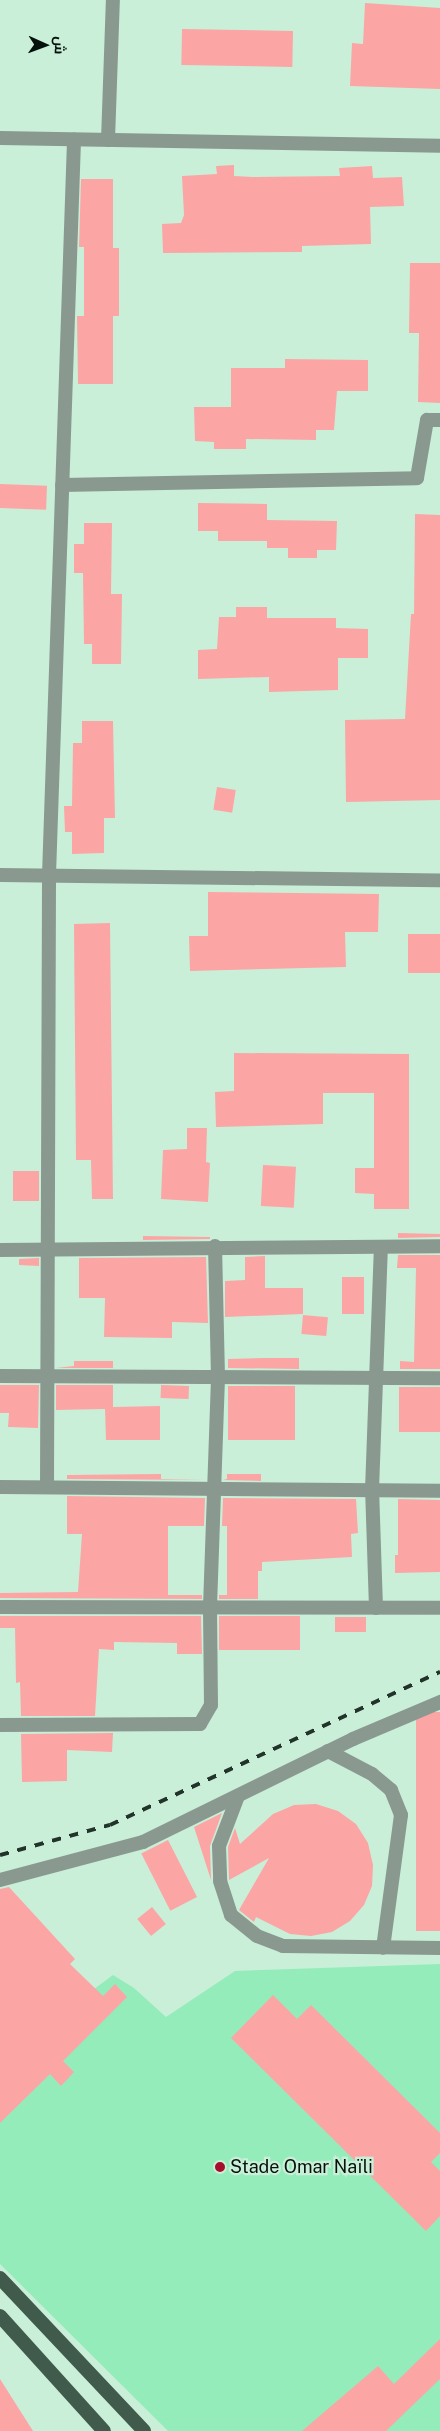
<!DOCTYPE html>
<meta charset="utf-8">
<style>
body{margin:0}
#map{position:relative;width:440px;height:2431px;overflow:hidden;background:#caefd8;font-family:"Public Sans",Cairo,sans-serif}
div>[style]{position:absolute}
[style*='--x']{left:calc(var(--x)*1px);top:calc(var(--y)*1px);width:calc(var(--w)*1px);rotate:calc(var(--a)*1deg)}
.green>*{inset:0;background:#94ecba}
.building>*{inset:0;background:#fca5a5;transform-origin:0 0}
.minor>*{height:14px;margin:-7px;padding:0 7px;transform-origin:7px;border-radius:7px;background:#8a9990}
.primary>*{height:14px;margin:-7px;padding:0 7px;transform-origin:7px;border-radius:7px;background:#405b4b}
.rail>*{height:4px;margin-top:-2px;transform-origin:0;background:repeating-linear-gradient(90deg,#22332a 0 9px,transparent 0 18px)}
.dots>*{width:14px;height:14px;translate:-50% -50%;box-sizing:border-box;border:2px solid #caefd8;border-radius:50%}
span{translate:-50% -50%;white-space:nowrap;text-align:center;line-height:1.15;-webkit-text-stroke:4.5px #caefd8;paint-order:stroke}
.poi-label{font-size:18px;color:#05120b}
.left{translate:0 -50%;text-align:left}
.north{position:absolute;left:20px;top:20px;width:50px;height:50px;-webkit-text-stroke:4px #caefd8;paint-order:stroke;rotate:92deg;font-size:14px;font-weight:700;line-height:20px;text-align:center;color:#05120b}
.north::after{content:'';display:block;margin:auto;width:18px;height:22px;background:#05120b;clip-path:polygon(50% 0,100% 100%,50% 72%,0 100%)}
</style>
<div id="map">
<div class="green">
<i style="clip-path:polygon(440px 1964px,440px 2431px,168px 2431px,0 2264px,0 2071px,59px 2015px,113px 1975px,134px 1988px,166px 2017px,235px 1971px)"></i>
</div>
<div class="building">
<i style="clip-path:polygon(365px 3px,440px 8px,440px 89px,350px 86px,352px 43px,363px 44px)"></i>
<i style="left:182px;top:29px;width:111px;height:36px;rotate:1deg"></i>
<i style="clip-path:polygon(234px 165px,234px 176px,253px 177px,340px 176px,339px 168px,372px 166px,373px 178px,402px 177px,404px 206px,370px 207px,371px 244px,302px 246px,302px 252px,163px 253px,162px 224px,181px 223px,184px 215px,182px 176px,217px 174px,216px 166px)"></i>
<i style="clip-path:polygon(81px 179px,113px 179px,113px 248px,119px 248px,119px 316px,113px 316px,113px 384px,78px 384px,77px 316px,84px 316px,84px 247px,79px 247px)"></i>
<i style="clip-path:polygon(410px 263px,440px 263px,440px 403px,418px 402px,419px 333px,409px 333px)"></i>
<i style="clip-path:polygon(285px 359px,368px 360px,368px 391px,337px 391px,334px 430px,316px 430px,316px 440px,246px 439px,246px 449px,214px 449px,214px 442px,195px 441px,194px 407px,231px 407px,231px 368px,285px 368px)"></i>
<i style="left:0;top:484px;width:47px;height:24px;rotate:2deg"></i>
<i style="clip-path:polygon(198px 503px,267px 504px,267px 520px,337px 521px,336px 550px,317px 550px,317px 558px,288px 558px,288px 548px,267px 548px,267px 541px,218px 541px,218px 531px,198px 531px)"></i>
<i style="clip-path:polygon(415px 514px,440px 515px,440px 800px,346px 802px,345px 720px,405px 719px,411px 614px,414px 614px)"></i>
<i style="clip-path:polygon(84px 523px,112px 523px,111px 594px,122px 594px,121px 664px,92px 664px,92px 644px,84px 644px,83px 573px,74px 573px,74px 544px,84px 544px)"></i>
<i style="clip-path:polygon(236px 607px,267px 607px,267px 618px,336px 618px,336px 628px,368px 629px,368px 658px,338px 658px,338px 690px,269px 692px,269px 677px,198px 679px,198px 650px,217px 649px,219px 617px,236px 617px)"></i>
<i style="clip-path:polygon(82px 721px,113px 721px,115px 818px,104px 818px,104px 853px,72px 854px,72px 832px,65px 832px,64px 806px,72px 806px,73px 743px,82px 743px)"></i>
<i style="left:217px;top:787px;width:19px;height:23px;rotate:9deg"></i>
<i style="clip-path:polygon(208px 892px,379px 894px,378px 932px,345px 932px,346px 967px,190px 971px,189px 936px,208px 936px)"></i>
<i style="clip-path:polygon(110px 923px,113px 1199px,92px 1199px,91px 1160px,76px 1160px,74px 924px)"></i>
<i style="left:408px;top:934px;width:32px;height:39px"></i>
<i style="clip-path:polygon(234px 1053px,409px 1054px,409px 1209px,374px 1209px,374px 1194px,355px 1193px,355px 1168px,374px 1168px,374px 1093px,323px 1093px,323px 1124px,216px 1127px,215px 1092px,234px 1091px)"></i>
<i style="clip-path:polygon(187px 1128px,207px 1128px,206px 1162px,210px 1163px,208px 1202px,161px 1199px,163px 1150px,187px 1149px)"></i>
<i style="left:263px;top:1165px;width:33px;height:41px;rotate:3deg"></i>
<i style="left:13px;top:1171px;width:26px;height:30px"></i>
<i style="clip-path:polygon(398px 1233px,440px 1234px,440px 1237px,398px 1238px)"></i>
<i style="clip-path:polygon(143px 1236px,210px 1237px,210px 1239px,143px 1240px)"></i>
<i style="clip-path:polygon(398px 1255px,440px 1255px,440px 1369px,400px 1369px,400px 1361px,414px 1362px,416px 1268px,397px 1268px)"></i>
<i style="clip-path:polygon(265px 1256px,265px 1288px,303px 1288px,303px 1314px,225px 1317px,225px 1281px,245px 1280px,245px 1257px)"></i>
<i style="clip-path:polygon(206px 1257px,208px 1323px,172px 1322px,172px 1338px,104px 1337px,105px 1298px,79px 1298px,79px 1258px)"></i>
<i style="clip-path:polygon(39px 1258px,39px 1266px,19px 1265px,19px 1259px)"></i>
<i style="left:342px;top:1277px;width:22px;height:37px"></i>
<i style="left:303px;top:1315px;width:25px;height:19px;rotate:5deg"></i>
<i style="clip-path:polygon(262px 1358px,299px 1358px,299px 1369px,228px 1368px,228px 1359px)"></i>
<i style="clip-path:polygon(74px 1361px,113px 1361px,113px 1368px,56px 1368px,74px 1366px)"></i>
<i style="clip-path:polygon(0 1385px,39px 1385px,38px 1428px,8px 1427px,9px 1413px,0 1413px)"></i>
<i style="clip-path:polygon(56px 1385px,113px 1385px,113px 1407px,160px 1406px,160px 1440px,106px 1440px,105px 1409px,56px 1410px)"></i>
<i style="left:161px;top:1385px;width:28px;height:13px;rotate:2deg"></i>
<i style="left:228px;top:1386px;width:67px;height:54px"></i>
<i style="left:399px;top:1387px;width:41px;height:45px"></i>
<i style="clip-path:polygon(161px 1474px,161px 1479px,206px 1480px,67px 1479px,67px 1475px)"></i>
<i style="clip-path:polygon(227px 1474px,261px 1474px,261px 1481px,223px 1480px,227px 1479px)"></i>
<i style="clip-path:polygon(67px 1496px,205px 1498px,204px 1526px,168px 1526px,168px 1595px,202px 1595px,202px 1599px,0 1598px,0 1593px,78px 1592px,82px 1534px,67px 1534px)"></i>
<i style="clip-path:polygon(223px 1498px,356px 1499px,358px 1533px,351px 1534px,352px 1557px,262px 1562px,262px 1571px,258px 1571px,258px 1599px,219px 1599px,219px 1595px,227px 1595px,227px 1526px,222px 1526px)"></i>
<i style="clip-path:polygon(398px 1499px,440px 1500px,440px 1572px,395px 1573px,395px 1555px,398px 1555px)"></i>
<i style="clip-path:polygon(0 1616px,201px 1616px,202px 1654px,177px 1654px,177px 1643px,114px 1642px,114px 1650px,99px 1649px,95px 1716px,21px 1716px,20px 1682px,16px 1683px,15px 1628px,0 1628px)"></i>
<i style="left:219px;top:1616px;width:81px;height:34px"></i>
<i style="left:335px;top:1617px;width:31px;height:15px"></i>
<i style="left:440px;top:1712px;width:219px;height:24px;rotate:90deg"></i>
<i style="clip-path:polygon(113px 1733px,112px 1752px,67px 1750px,67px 1781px,22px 1782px,21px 1734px)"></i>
<i style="clip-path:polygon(316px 1804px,338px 1811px,356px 1824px,368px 1843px,373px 1865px,372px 1886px,364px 1905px,350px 1921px,332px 1932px,311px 1936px,290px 1934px,256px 1917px,254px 1922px,239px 1910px,269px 1858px,229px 1880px,228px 1847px,235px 1828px,240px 1844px,273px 1814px,294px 1805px)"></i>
<i style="clip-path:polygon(222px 1813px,210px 1846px,211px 1880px,194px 1827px)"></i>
<i style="left:168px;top:1840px;width:64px;height:30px;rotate:63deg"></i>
<i style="clip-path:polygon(9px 1887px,75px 1959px,70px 1964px,103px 1996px,115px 1984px,127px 1997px,63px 2061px,74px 2072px,61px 2086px,50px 2074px,0 2123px,0 1889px)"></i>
<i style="left:152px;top:1907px;width:22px;height:19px;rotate:51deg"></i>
<i style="clip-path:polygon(273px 1995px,297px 2019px,311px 2005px,440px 2133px,440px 2153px,431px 2162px,440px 2171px,440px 2216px,426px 2231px,231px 2038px)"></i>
<i style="clip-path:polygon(440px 2339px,440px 2379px,386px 2431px,302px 2431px,378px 2366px,394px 2384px)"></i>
<i style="clip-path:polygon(0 2379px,33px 2431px,0 2431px)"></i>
</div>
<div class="minor">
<i style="--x:0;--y:138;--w:440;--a:1"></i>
<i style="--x:108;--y:140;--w:140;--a:-88"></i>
<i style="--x:62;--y:485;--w:355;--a:-1.1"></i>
<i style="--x:417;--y:478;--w:59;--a:-80.2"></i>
<i style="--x:427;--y:420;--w:13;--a:0"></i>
<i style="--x:0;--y:875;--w:440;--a:0.7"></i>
<i style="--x:0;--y:1250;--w:440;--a:-0.5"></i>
<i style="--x:0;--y:1376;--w:440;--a:0.3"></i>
<i style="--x:0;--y:1487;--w:440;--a:0.5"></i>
<i style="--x:47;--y:1487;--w:612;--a:-89.81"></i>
<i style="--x:49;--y:875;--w:736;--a:-88.05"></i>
<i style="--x:0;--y:1607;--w:440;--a:0.1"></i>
<i style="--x:376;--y:1608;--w:118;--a:-91.9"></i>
<i style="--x:372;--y:1490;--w:243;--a:-87.9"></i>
<i style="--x:0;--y:1725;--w:200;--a:-0.3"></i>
<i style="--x:200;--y:1724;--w:22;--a:-60"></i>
<i style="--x:211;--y:1705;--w:98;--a:-90.6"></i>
<i style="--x:210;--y:1607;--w:230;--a:-88"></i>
<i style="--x:218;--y:1377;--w:131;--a:-91.3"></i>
<i style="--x:328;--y:1751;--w:50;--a:27.6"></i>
<i style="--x:372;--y:1774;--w:25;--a:40"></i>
<i style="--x:391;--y:1790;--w:27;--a:68"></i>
<i style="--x:401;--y:1815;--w:134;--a:97.7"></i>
<i style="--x:238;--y:1796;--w:53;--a:110.8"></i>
<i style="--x:219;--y:1846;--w:35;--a:88"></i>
<i style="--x:220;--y:1881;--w:36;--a:72"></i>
<i style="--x:231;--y:1915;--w:33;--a:39"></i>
<i style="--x:257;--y:1936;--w:28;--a:21"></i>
<i style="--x:283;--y:1946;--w:157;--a:0.7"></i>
<i style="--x:0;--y:1880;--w:148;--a:-14.9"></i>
<i style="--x:143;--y:1842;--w:234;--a:-26.1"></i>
<i style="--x:353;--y:1739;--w:95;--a:-23"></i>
</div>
<div class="primary">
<i style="--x:0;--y:2278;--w:210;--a:46.7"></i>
<i style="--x:0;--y:2316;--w:155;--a:47.9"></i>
</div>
<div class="rail">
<i style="--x:0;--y:1855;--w:114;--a:-15.3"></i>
<i style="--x:110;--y:1825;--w:364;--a:-24.9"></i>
</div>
<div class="dots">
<i style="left:220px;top:2167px;background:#a60d2d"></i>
</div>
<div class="poi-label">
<span class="left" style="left:230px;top:2167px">Stade Omar Naïli</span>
</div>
<div class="north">ش</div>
</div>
